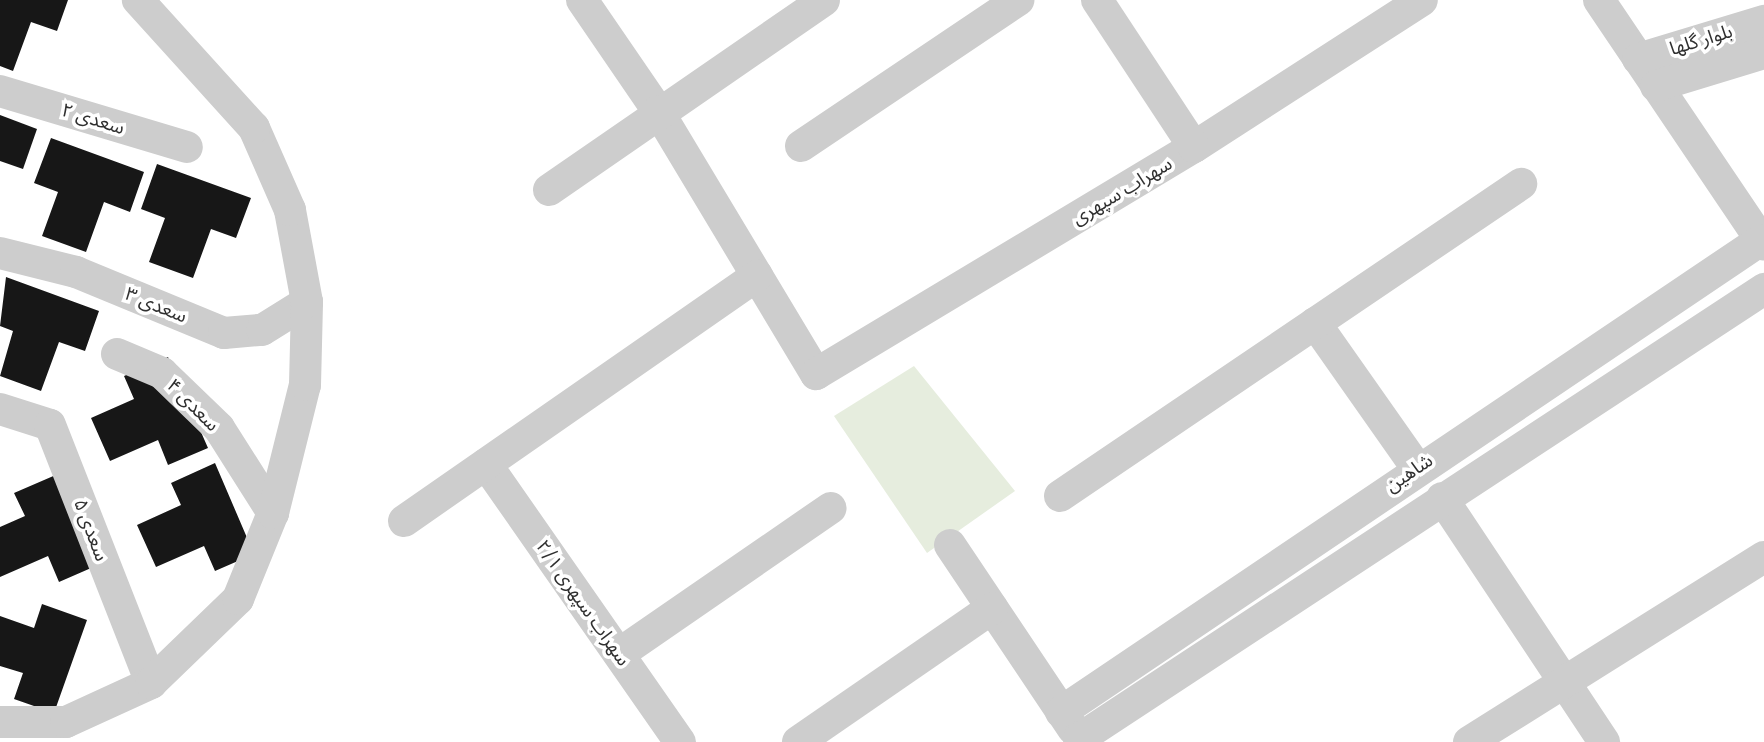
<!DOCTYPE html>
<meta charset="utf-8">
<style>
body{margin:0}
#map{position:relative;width:1764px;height:742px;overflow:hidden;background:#fff;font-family:"Fira Sans Condensed","Noto Sans Arabic",sans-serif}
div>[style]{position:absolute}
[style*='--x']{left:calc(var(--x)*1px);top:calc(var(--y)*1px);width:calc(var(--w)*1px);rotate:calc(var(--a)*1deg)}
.green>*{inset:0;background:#e6edde}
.building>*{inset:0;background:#171717}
.minor>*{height:32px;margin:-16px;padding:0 16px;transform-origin:16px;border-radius:16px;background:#cdcdcd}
span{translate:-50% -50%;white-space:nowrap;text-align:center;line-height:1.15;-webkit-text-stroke:7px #fff;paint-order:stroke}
.street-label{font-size:19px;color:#303030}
</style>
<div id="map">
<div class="green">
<i style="clip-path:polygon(914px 366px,1015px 491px,927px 553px,834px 416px)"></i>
</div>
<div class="building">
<i style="clip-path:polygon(0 0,68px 0,57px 31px,31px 22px,13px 71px,0 66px)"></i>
<i style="clip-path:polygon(0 115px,37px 129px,23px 169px,0 161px)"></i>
<i style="clip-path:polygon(51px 138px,144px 172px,130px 212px,104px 202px,86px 252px,42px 236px,58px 192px,34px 183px)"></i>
<i style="clip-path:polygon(157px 164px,251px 198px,236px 238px,211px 229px,193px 278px,149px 262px,165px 218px,141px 209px)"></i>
<i style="clip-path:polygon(6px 277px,99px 311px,85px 351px,59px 342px,41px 391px,0 376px,13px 331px,0 326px)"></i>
<i style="clip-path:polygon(168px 357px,208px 448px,168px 465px,158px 440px,110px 461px,91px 418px,134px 399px,124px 376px)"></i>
<i style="clip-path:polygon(215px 463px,254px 554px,215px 571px,204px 546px,156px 567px,137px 525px,181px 505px,171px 483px)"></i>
<i style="clip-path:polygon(58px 474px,98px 565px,59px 582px,48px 556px,0 577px,0 527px,25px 516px,14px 493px)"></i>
<i style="clip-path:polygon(42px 604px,87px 620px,54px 713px,14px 699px,23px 673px,0 666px,0 616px,34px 628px)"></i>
</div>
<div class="minor">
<i style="--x:582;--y:0;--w:135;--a:55.6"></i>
<i style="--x:658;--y:111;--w:307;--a:59"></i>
<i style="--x:816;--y:374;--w:441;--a:-31"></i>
<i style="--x:1194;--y:147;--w:271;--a:-32.8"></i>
<i style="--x:1097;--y:0;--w:176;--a:56.6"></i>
<i style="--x:1599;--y:0;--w:295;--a:56"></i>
<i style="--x:1638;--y:59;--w:132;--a:-16.8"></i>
<i style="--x:1656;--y:86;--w:113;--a:-17"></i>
<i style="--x:0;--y:91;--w:195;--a:16.7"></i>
<i style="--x:801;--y:146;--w:262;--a:-33.9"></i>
<i style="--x:549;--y:190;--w:334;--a:-34.6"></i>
<i style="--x:0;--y:253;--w:78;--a:14"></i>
<i style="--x:76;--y:272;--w:160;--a:22.4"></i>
<i style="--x:224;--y:333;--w:38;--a:-5"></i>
<i style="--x:262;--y:330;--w:53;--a:-31.9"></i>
<i style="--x:1315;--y:323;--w:177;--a:54.9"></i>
<i style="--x:117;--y:354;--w:49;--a:22.9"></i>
<i style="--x:162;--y:373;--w:79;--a:44"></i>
<i style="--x:219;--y:428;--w:101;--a:57.6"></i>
<i style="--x:0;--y:409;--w:52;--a:17.7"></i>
<i style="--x:50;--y:425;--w:277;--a:68.6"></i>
<i style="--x:486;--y:464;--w:339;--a:55.1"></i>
<i style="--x:1060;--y:496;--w:557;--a:-34.09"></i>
<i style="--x:1442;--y:498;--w:293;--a:56.4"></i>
<i style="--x:404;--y:521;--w:430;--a:-34.8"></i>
<i style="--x:950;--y:545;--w:221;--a:56.2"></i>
<i style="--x:619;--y:654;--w:257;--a:-34.6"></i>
<i style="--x:1061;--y:712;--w:844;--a:-33.99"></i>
<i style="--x:0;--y:722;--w:66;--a:0"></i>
<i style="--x:66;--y:722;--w:94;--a:-24.6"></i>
<i style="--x:151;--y:683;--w:121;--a:-44"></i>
<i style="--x:238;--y:599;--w:93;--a:-67.9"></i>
<i style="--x:273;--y:513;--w:132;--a:-76"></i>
<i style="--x:305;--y:385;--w:83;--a:-88.6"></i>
<i style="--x:307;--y:302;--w:94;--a:-100.5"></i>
<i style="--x:290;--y:210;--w:90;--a:-113.7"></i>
<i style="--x:254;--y:128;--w:173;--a:-132.2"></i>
<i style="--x:1079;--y:739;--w:820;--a:-33.3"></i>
<i style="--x:798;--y:742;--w:236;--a:-34.6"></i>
<i style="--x:1469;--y:742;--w:348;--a:-32.1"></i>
</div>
<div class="street-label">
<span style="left:1701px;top:40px;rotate:-17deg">بلوار گلها</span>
<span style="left:93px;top:119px;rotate:17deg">سعدی ۲</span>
<span style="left:1122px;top:191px;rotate:-31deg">سهراب سپهری</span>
<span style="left:156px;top:305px;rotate:22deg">سعدی ۳</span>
<span style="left:193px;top:405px;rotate:45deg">سعدی ۴</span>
<span style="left:1409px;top:473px;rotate:-34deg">شاهین</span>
<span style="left:91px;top:530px;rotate:69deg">سعدی ۵</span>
<span style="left:583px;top:603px;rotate:55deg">سهراب سپهری ۲/۱</span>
</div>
</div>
